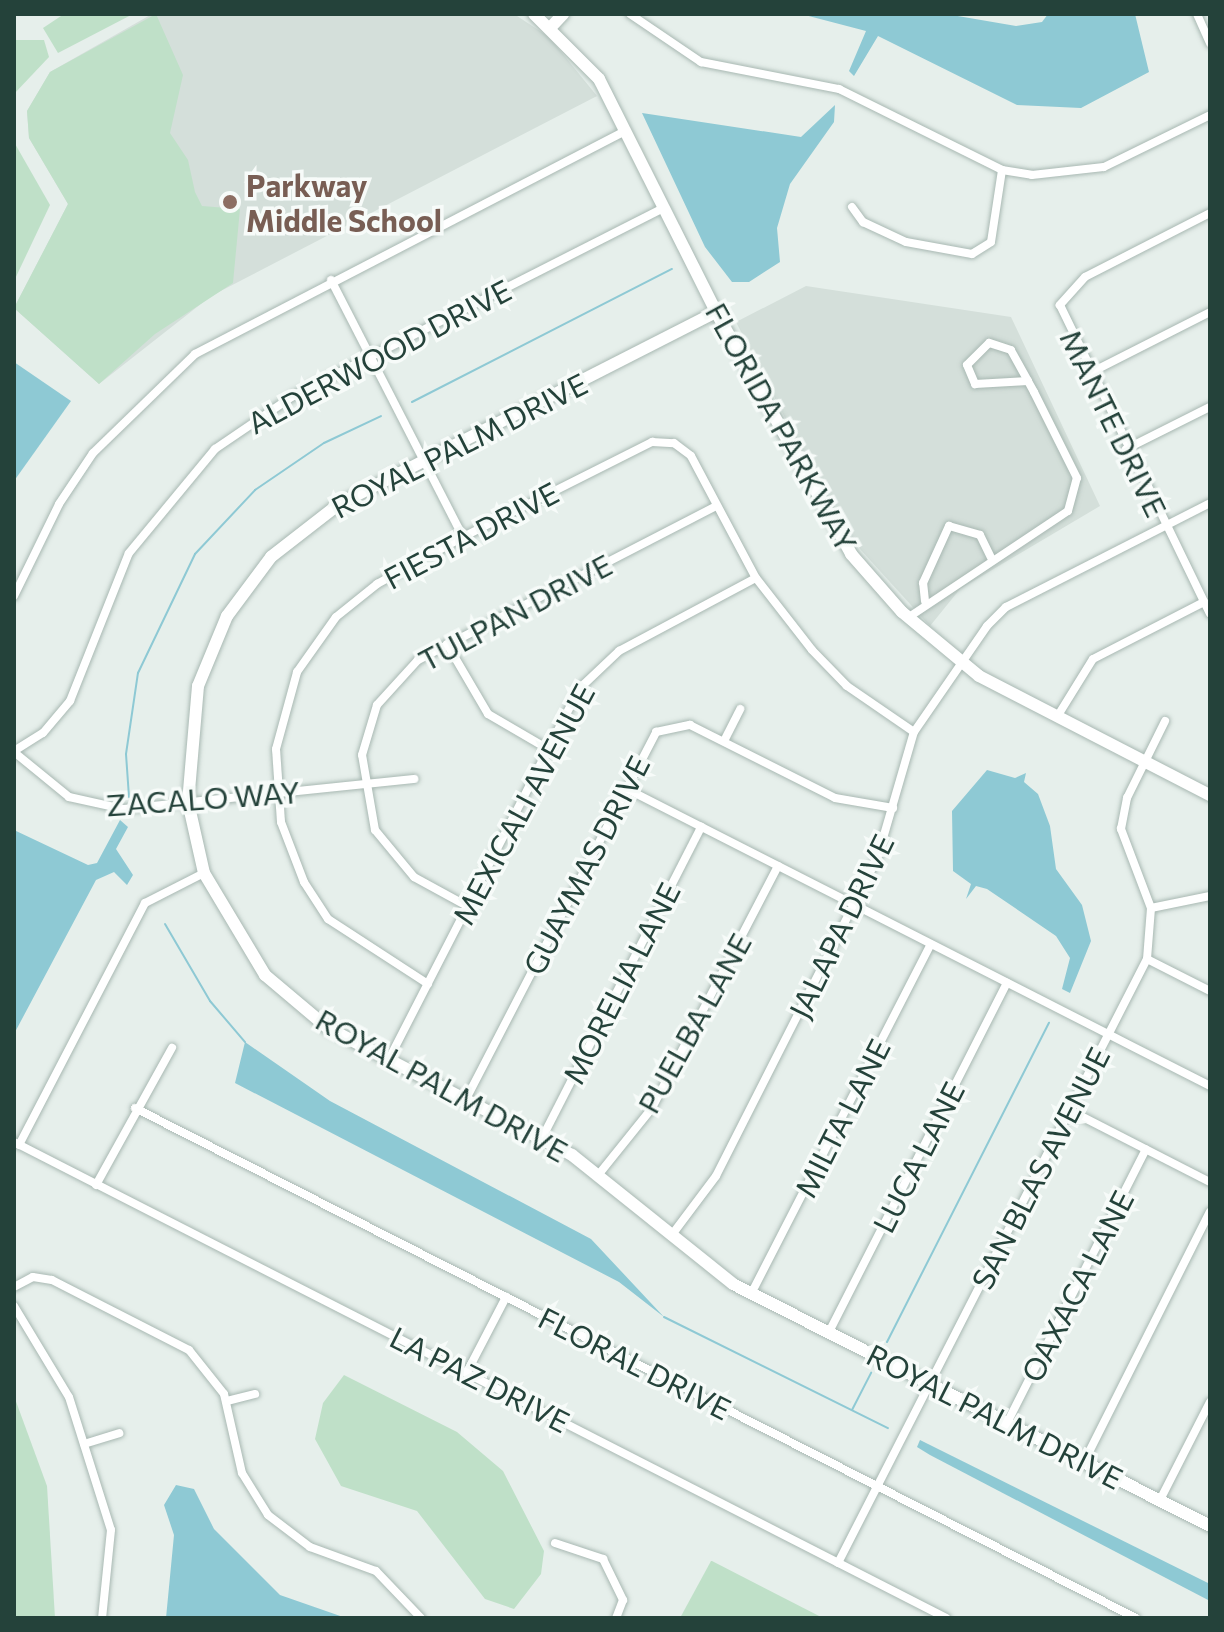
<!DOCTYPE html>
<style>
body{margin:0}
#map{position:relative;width:1224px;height:1632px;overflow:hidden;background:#e6efeb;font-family:Commissioner,sans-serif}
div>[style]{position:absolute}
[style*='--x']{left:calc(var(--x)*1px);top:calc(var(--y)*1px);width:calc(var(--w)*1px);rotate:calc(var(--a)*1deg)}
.built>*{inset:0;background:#d4dfda}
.green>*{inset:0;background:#bfe0c8}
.water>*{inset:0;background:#8ec9d4}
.stream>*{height:2px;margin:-1px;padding:0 1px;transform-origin:1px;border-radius:1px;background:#8ec9d4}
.roads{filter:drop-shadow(0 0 2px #a8b8b2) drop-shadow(0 0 2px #a8b8b2)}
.street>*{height:8px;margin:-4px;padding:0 4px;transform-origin:4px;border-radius:4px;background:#fff}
.secondary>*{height:12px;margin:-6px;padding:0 6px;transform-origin:6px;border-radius:6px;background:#fff}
.dots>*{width:22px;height:22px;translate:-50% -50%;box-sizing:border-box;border:4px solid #f7fbf9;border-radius:50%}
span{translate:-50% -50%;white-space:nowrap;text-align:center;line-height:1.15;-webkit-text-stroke:7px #f7fbf9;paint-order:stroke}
.education-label{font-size:30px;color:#785e54;font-weight:700}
.left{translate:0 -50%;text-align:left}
.street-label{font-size:30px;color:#24423a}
.frame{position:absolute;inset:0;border:16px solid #24423a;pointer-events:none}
</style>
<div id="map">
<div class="built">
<i style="clip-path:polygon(152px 14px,514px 14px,549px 37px,597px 96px,211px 296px,99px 384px,14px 308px,68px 204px,29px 138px,27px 111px,50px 72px)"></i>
<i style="clip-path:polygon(806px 286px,1011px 317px,1100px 506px,960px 589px,930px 626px,860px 549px,825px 496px,736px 322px)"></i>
</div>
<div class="green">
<i style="clip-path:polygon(64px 14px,133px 14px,58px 53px,43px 28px)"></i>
<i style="clip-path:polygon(156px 14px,183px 75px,170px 133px,188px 160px,195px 192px,202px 206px,240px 209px,233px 283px,155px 334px,99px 384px,14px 308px,68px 204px,29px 138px,27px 111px,50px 72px)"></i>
<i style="clip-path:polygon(14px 40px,44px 40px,49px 57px,14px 94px)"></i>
<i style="clip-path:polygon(14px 142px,50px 205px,14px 281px)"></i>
<i style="clip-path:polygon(344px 1375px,457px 1432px,503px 1471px,544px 1551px,541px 1574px,514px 1609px,485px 1599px,417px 1511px,341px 1486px,315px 1439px,323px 1403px)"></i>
<i style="clip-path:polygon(14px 1396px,47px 1486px,55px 1618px,14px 1618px)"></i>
<i style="clip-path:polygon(711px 1561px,712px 1561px,823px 1618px,680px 1618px)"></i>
</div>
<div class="water">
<i style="clip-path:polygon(801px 14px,946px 14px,1016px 26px,1042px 22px,1048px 14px,1135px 14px,1149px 72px,1081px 108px,1017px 105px,878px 36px,854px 76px,849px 71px,866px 31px)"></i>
<i style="clip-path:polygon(835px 105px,834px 122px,790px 184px,777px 228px,780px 262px,749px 282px,732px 282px,705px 247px,642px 113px,801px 137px)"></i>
<i style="clip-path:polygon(14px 362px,71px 401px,14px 481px)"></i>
<i style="clip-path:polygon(987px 770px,1015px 778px,1026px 773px,1024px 782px,1038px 794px,1050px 826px,1056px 869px,1082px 905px,1091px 941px,1070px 993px,1062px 989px,1070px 958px,1056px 936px,987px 889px,976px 886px,966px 899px,971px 884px,953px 871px,952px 811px)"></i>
<i style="clip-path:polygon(120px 820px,128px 827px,116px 849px,133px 875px,127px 885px,114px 872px,96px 880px,14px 1034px,14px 830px,88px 865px,97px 863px)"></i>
<i style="clip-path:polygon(245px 1042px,330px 1101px,591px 1239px,664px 1317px,619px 1282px,235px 1083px)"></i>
<i style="clip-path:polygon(920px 1440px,1210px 1584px,1210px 1601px,930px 1455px,917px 1447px)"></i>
<i style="clip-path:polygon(176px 1485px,194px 1489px,214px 1529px,280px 1595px,346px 1618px,166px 1618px,174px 1535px,164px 1505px)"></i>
</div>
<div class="stream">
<i style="--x:412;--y:402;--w:292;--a:-27.1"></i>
<i style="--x:129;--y:797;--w:43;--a:-94"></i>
<i style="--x:126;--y:754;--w:82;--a:-81.6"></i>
<i style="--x:138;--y:673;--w:132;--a:-64.4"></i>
<i style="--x:195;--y:554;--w:88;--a:-46.8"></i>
<i style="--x:255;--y:490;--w:83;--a:-34.3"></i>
<i style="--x:324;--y:443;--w:63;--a:-25.3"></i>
<i style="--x:165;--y:924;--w:89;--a:59.7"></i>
<i style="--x:210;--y:1001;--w:54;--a:49.5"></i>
<i style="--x:664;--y:1317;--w:250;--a:26.4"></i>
<i style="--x:887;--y:1342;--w:358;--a:-63.1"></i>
<i style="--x:852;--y:1410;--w:42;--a:-62.8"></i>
</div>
<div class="roads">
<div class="street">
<i style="--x:630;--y:14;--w:86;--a:34.1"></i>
<i style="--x:701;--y:62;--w:141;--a:11.1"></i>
<i style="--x:839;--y:89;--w:182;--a:26.4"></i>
<i style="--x:1002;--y:170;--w:30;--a:9"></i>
<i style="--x:1032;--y:175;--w:72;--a:-6.3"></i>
<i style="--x:1104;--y:167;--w:118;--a:-26.1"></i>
<i style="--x:1197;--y:14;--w:32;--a:66"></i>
<i style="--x:852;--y:207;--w:19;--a:54"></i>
<i style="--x:863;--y:222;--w:47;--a:24.9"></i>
<i style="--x:906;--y:242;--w:67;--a:10.3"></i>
<i style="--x:972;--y:254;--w:22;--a:-32"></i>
<i style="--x:991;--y:242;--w:73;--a:-81.3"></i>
<i style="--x:1210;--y:213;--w:140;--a:152.9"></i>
<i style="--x:1085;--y:277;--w:38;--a:132"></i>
<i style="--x:1060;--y:305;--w:343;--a:64.1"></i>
<i style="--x:331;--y:280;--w:289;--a:62.8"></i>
<i style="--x:1088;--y:374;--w:137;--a:-26.9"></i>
<i style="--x:1126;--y:449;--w:94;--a:-26.6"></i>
<i style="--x:14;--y:596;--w:102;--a:-63.9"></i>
<i style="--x:59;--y:504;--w:61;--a:-56.3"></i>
<i style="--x:93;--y:453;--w:142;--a:-44.1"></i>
<i style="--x:195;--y:354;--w:484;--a:-27.4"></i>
<i style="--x:925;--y:601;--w:18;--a:-96"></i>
<i style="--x:923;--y:583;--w:63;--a:-65.5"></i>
<i style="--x:949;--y:526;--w:32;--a:16"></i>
<i style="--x:980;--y:535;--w:25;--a:64"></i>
<i style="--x:909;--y:617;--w:191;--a:-33.7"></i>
<i style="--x:1068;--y:511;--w:34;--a:-75"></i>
<i style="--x:1077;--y:478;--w:96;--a:-116.6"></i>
<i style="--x:1034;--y:392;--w:13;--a:-119"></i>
<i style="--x:1028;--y:381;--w:35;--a:-119"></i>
<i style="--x:1011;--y:350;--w:23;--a:-162"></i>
<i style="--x:989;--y:343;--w:31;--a:135"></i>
<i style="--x:967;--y:365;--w:21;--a:67"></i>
<i style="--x:975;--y:384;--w:53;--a:-3.2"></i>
<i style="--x:447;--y:644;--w:81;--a:59.6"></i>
<i style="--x:488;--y:714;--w:69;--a:30.3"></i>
<i style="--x:1057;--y:717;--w:68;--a:-58.2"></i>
<i style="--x:1093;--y:659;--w:125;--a:-27.2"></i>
<i style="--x:724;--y:741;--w:36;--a:-63"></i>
<i style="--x:14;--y:751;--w:34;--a:-32"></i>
<i style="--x:43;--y:733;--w:42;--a:-49.8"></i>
<i style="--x:70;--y:701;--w:159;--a:-68.3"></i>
<i style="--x:129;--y:553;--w:135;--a:-50.4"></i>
<i style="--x:215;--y:449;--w:94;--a:-34.2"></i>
<i style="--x:293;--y:396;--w:415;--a:-26.9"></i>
<i style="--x:14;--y:752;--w:71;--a:39.3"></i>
<i style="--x:69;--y:797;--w:55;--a:12.5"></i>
<i style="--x:123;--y:809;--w:293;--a:-5.9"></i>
<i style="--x:625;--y:788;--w:657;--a:26.99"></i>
<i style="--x:467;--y:906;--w:60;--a:-151.3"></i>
<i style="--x:414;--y:877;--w:61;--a:-129.7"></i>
<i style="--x:375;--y:830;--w:76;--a:-99.8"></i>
<i style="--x:362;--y:755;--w:52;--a:-73.3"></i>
<i style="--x:377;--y:705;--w:61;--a:-47.7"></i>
<i style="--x:418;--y:660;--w:336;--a:-27.3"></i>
<i style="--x:1151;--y:908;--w:60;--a:-11.5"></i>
<i style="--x:1147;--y:959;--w:71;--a:26.9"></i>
<i style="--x:428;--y:984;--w:119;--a:-147"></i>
<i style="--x:328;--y:919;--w:44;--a:-123"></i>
<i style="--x:304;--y:882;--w:64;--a:-111"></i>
<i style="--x:281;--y:822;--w:73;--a:-93.9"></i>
<i style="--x:276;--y:749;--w:80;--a:-74.7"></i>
<i style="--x:297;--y:672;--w:67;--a:-54.7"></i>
<i style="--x:336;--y:617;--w:53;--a:-38.8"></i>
<i style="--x:377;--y:584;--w:98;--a:-28.7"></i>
<i style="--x:463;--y:537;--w:212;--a:-26.7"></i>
<i style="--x:652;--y:442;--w:22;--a:3"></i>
<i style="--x:674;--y:443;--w:21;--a:37"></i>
<i style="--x:691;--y:456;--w:138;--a:62"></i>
<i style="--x:756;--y:578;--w:91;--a:52.1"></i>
<i style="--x:812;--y:650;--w:50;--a:45.8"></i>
<i style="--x:847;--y:686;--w:81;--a:34.5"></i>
<i style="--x:388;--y:1061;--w:420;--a:-62.8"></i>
<i style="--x:580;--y:688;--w:54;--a:-43.5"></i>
<i style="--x:619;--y:651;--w:155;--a:-28.1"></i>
<i style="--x:465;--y:1101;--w:416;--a:-62.6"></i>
<i style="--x:656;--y:732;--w:35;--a:-12"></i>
<i style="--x:690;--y:725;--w:162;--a:26.7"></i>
<i style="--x:835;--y:798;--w:59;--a:9.8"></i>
<i style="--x:135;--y:1108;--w:1123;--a:27"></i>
<i style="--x:1069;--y:1110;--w:158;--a:27.1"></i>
<i style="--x:541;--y:1140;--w:352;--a:-62.9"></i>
<i style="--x:14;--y:1142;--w:1047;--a:27.05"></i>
<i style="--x:19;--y:1145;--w:273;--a:-62.5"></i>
<i style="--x:145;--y:903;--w:66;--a:-27"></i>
<i style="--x:599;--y:1174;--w:85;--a:-51.2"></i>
<i style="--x:652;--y:1108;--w:273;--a:-62.5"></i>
<i style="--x:96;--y:1185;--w:157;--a:-61"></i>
<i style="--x:671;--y:1236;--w:75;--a:-53.1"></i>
<i style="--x:716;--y:1176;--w:356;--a:-63.1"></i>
<i style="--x:877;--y:859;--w:132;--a:-73.8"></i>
<i style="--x:914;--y:732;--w:129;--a:-55.4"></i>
<i style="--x:987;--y:626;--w:27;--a:-45"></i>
<i style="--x:1006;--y:607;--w:229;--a:-27"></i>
<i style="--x:14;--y:1287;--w:21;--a:-28"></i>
<i style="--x:33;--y:1277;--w:19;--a:9"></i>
<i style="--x:52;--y:1280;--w:154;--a:27.1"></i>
<i style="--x:189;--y:1350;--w:56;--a:51.5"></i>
<i style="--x:224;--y:1394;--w:81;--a:77.2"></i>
<i style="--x:242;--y:1473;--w:49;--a:58.2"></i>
<i style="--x:268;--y:1515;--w:53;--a:37.3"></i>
<i style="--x:310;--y:1547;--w:70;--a:20"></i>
<i style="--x:376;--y:1571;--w:65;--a:46.2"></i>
<i style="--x:752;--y:1292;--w:391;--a:-62.8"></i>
<i style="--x:14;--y:1306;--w:106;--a:58.9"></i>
<i style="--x:69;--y:1397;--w:139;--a:72.5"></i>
<i style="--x:111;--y:1530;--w:88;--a:95.8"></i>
<i style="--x:829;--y:1332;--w:392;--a:-63"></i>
<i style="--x:467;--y:1372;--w:85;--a:-62.5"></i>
<i style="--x:227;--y:1401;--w:29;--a:-14"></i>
<i style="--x:1007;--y:1423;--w:307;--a:-63.1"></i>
<i style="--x:84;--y:1444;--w:37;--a:-17"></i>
<i style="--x:1084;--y:1462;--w:280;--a:-63.3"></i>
<i style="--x:1160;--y:1500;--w:110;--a:-63"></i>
<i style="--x:555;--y:1543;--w:51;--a:18.4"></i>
<i style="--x:603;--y:1559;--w:46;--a:64"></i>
<i style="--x:623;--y:1600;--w:19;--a:111"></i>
<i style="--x:838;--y:1563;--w:678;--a:-62.91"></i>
<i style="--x:1147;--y:959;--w:51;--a:-85.5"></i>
<i style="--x:1151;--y:908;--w:85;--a:-110.8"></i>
<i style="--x:1121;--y:829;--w:32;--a:-79"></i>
<i style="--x:1127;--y:798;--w:86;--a:-63.7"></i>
</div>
<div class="secondary">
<i style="--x:534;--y:14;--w:92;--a:45"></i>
<i style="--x:599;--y:79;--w:261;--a:63.3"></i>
<i style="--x:716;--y:312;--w:277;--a:60.8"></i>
<i style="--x:851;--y:554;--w:77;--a:48.7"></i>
<i style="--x:902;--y:612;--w:100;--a:39.7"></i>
<i style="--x:979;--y:676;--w:260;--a:27.3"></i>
<i style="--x:551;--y:27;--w:18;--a:-47"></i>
<i style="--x:716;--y:312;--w:423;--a:153"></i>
<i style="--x:339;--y:504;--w:86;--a:142.1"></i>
<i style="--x:271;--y:557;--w:74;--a:126.7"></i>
<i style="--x:227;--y:616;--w:76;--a:112.5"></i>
<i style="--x:198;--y:686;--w:116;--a:94.9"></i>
<i style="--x:188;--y:802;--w:73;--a:77.3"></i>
<i style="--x:204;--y:873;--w:119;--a:59.1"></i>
<i style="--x:265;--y:975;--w:82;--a:40.1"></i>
<i style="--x:328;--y:1028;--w:275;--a:27.5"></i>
<i style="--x:572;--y:1155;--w:206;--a:38.7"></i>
<i style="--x:733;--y:1284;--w:535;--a:26.9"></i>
</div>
</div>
<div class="dots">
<i style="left:230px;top:202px;background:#8d6e63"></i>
</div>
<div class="education-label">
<span class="left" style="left:246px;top:202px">Parkway<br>Middle School</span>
</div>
<div class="street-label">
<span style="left:379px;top:356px;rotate:-28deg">ALDERWOOD DRIVE</span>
<span style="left:1114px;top:423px;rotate:64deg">MANTE DRIVE</span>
<span style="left:782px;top:427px;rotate:61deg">FLORIDA PARKWAY</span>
<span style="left:459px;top:445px;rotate:-27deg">ROYAL PALM DRIVE</span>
<span style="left:471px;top:535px;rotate:-28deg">FIESTA DRIVE</span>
<span style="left:515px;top:612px;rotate:-28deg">TULPAN DRIVE</span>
<span style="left:203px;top:798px;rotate:-4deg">ZACALO WAY</span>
<span style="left:523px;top:804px;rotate:-62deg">MEXICALI AVENUE</span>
<span style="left:586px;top:865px;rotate:-63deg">GUAYMAS DRIVE</span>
<span style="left:841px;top:926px;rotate:-64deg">JALAPA DRIVE</span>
<span style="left:621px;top:983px;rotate:-63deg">MORELIA LANE</span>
<span style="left:694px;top:1023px;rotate:-61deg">PUELBA LANE</span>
<span style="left:442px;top:1085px;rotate:29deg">ROYAL PALM DRIVE</span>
<span style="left:842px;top:1118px;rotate:-63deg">MILTA LANE</span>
<span style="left:918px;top:1157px;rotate:-63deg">LUCA LANE</span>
<span style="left:1040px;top:1168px;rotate:-63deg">SAN BLAS AVENUE</span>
<span style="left:1077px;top:1286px;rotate:-63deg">OAXACA LANE</span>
<span style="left:635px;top:1363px;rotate:27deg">FLORAL DRIVE</span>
<span style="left:480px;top:1379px;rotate:27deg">LA PAZ DRIVE</span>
<span style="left:995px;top:1416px;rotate:27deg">ROYAL PALM DRIVE</span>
</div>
<div class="frame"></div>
</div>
